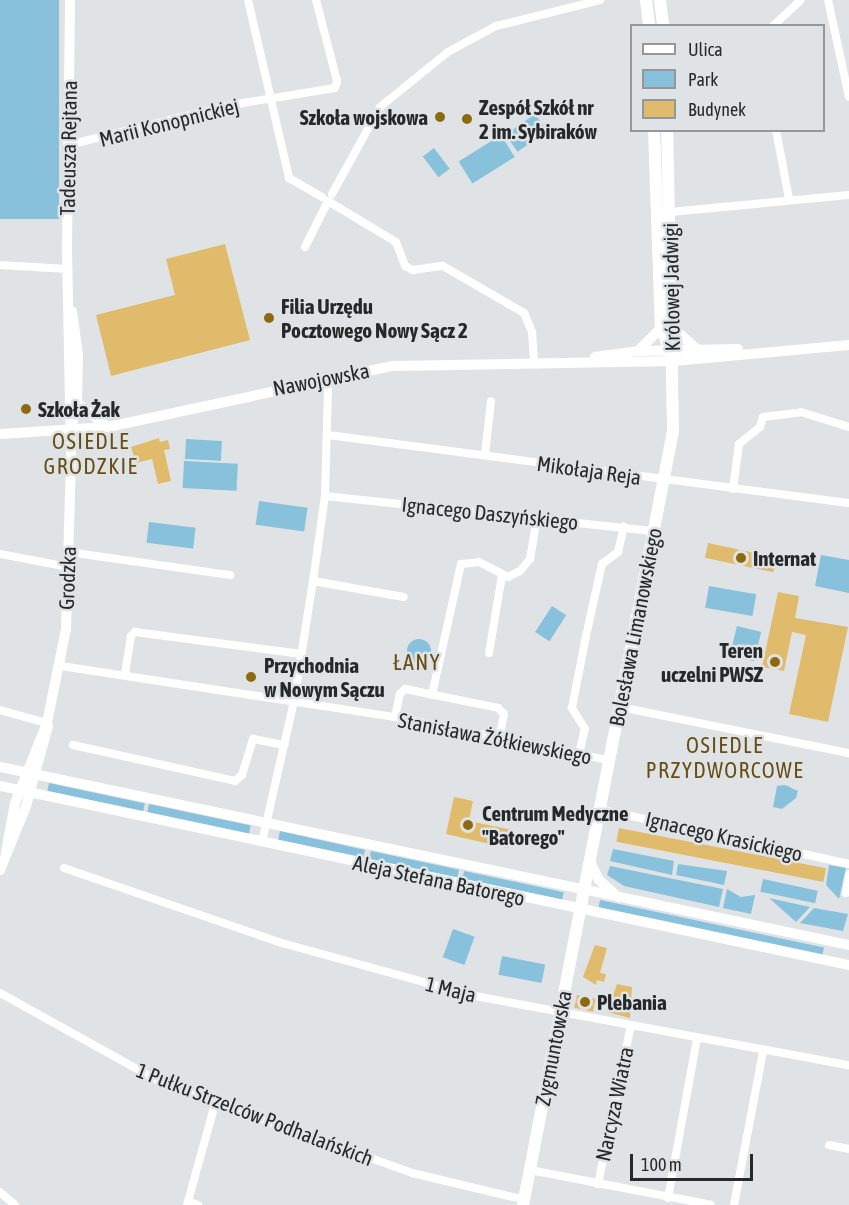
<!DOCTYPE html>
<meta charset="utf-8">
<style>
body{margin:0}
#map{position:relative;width:849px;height:1205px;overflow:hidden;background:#dfe3e5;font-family:"Asap Condensed",sans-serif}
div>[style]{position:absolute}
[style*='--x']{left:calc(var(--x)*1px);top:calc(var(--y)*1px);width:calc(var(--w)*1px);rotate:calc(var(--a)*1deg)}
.green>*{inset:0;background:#88c1dc;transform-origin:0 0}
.round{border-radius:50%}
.building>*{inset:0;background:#e1bb6c;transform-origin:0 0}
.minor>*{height:8px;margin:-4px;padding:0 4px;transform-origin:4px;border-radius:4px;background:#fff}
.tertiary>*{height:10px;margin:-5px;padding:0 5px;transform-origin:5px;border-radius:5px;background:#fff}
.secondary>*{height:12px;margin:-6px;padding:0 6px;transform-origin:6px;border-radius:6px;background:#fff}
.dots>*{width:16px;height:16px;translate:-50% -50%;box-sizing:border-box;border:3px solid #dfe3e5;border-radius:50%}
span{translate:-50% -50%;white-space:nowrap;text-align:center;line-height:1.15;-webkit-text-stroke:5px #dfe3e5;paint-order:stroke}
.poi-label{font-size:21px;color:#262829;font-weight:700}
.left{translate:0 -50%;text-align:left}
.right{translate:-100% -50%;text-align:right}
.street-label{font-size:21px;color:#262829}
.neighbourhood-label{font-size:22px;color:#674e14;letter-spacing:1.5px}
.legend{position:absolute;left:630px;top:24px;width:195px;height:108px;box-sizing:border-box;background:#dfe3e5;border:2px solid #95989a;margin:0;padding:8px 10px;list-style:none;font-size:18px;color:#262829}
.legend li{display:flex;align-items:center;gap:12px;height:30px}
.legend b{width:30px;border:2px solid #95989a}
.scale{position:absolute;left:630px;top:1154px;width:123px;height:27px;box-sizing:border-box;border:3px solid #262829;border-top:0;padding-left:8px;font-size:18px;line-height:21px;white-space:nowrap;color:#262829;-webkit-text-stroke:4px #dfe3e5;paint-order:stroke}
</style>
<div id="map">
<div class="green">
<i style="left:0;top:0;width:59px;height:219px"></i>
<i style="left:535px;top:114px;width:21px;height:36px;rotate:55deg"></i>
<i style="left:501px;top:135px;width:26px;height:50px;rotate:58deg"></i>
<i style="left:434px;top:148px;width:26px;height:14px;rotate:53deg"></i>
<i style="left:186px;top:439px;width:36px;height:20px;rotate:3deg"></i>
<i style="left:184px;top:461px;width:54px;height:27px;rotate:3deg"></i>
<i style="left:259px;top:501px;width:49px;height:24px;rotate:8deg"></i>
<i style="left:149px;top:522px;width:47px;height:21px;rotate:7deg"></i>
<i style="clip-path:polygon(821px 555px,849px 560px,849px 593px,815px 586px)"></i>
<i style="left:709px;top:586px;width:48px;height:22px;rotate:10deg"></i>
<i style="left:552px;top:606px;width:17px;height:31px;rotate:33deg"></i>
<i style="left:737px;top:626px;width:25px;height:30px;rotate:14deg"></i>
<i class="round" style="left:407px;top:639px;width:24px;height:24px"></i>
<i style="left:49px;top:783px;width:98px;height:9px;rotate:12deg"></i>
<i style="clip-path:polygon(785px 785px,798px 791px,796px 798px,782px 809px,773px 807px,777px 786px)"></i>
<i style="left:149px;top:804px;width:104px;height:9px;rotate:12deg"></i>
<i style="clip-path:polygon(280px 831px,365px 850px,363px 858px,278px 841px)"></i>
<i style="clip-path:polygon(613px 849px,674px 861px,672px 875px,610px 861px)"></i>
<i style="left:371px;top:851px;width:90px;height:9px;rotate:12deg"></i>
<i style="clip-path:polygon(678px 864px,727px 871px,724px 885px,676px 875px)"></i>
<i style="clip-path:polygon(829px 865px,846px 868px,839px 899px,826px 885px)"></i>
<i style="clip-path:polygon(610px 866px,723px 889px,719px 907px,624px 886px,607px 875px)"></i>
<i style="left:464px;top:871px;width:102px;height:8px;rotate:12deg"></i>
<i style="left:763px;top:879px;width:56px;height:13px;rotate:12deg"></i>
<i style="clip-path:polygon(727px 889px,741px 897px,755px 895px,751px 914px,723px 908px)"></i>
<i style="clip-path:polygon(769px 898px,810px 907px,796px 922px)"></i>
<i style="left:600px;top:900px;width:229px;height:8px;rotate:12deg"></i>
<i style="clip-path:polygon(814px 908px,848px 914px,843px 931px,800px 923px)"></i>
<i style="left:453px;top:929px;width:23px;height:30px;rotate:20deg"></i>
<i style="left:502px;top:956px;width:44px;height:19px;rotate:11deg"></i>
</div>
<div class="building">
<i style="clip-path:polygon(225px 244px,250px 340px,111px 376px,96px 315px,175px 295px,166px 259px)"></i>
<i style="clip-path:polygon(159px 438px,160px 442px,168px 440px,170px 449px,164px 450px,171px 481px,158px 484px,152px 459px,136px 463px,131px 447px)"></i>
<i style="left:708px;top:543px;width:70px;height:15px;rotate:12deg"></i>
<i style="clip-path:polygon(778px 592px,799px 596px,795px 618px,848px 627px,828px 722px,789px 714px,806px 635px,792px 632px,784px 671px,762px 667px)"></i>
<i style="clip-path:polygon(454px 797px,473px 801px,469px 821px,512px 830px,508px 848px,446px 834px)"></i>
<i style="left:619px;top:828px;width:211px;height:14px;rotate:11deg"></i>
<i style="clip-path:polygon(595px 945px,607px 948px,600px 973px,606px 974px,604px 982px,597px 980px,596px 985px,583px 977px)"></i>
<i style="clip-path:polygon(617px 984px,632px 987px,630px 1018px,607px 1012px)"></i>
<i style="left:577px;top:995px;width:19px;height:13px;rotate:12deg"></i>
</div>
<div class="minor">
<i style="--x:248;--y:0;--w:183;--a:77"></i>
<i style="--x:289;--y:178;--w:38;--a:30"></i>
<i style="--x:828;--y:0;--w:99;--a:77.8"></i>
<i style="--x:773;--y:26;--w:38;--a:-43"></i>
<i style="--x:776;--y:130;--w:70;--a:79.3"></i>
<i style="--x:68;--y:145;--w:168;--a:-13.8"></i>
<i style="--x:231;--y:105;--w:105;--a:-9.3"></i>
<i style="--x:335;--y:88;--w:7;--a:-74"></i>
<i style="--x:337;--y:81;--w:84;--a:-104.5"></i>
<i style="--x:332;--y:194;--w:99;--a:-61.1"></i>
<i style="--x:380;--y:107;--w:87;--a:-39"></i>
<i style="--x:448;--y:52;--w:55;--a:-28.4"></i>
<i style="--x:496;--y:26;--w:107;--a:-14"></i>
<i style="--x:670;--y:212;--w:180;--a:-5.4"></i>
<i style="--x:305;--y:247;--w:51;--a:-63.4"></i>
<i style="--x:328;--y:201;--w:79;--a:31.1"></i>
<i style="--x:396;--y:242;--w:26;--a:69"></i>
<i style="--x:405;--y:266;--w:9;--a:27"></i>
<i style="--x:413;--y:270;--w:30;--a:-8"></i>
<i style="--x:443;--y:266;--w:94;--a:30.1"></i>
<i style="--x:524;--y:313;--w:21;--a:67"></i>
<i style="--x:532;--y:332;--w:31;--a:86"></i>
<i style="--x:0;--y:265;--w:67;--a:3.4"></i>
<i style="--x:328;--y:435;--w:525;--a:7.44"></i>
<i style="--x:485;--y:455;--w:54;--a:-83.7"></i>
<i style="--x:733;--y:489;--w:45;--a:-82.4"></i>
<i style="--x:739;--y:444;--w:27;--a:-39"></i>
<i style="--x:760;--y:427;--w:10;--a:-73"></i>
<i style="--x:763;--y:417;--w:38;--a:-7"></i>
<i style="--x:801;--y:412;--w:50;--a:17.4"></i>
<i style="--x:325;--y:496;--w:331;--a:6.1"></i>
<i style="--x:68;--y:552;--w:164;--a:8.1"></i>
<i style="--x:0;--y:554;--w:69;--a:10.8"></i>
<i style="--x:313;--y:581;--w:92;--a:10"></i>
<i style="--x:489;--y:653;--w:79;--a:-80.5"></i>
<i style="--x:61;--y:666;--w:338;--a:8.7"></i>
<i style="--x:395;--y:717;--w:218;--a:11.4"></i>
<i style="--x:125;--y:674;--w:38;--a:-81"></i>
<i style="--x:131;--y:636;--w:6;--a:-45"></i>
<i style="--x:135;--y:632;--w:168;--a:7.5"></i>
<i style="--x:432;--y:695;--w:134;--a:-77.5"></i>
<i style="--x:461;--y:564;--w:18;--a:-6"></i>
<i style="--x:479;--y:562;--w:33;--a:27"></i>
<i style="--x:508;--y:577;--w:13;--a:-27"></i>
<i style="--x:520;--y:571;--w:16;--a:-50"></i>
<i style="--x:530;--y:559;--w:42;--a:-80.3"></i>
<i style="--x:620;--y:707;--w:234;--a:11.4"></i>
<i style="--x:0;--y:710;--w:49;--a:15.5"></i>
<i style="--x:395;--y:717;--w:24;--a:-78"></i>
<i style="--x:400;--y:694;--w:7;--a:-45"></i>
<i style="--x:405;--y:689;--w:95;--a:11.5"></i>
<i style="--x:498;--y:708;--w:8;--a:45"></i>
<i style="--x:504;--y:714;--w:25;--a:101"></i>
<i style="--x:73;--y:745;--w:166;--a:12.5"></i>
<i style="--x:235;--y:781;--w:9;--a:-41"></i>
<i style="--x:242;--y:775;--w:38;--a:-73"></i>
<i style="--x:253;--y:739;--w:32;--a:11"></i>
<i style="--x:579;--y:754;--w:26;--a:-77"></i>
<i style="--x:585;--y:729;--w:25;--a:-122"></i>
<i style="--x:572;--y:708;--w:73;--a:-79"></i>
<i style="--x:586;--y:636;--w:74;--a:-77.5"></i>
<i style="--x:602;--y:564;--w:20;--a:-37"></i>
<i style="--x:618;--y:552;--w:26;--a:-77"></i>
<i style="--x:599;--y:809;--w:256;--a:12.4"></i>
<i style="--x:262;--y:842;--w:145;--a:-77.2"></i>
<i style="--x:294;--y:701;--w:121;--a:-81"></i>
<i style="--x:313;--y:581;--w:86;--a:-82"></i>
<i style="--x:325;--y:496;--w:108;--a:-88.4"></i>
<i style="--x:64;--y:868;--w:231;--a:19"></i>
<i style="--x:282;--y:943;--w:200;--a:15.4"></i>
<i style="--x:475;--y:996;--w:380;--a:10.5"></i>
<i style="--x:846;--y:893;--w:19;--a:-81"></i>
<i style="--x:0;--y:993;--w:188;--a:29"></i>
<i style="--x:164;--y:1084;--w:263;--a:19.7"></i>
<i style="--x:412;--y:1173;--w:116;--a:13.4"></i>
<i style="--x:829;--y:1145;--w:20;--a:11"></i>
<i style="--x:530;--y:1170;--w:184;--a:10.9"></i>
<i style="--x:598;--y:1184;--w:162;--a:-78.3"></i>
<i style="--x:0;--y:1192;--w:20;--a:41"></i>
<i style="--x:668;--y:1198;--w:163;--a:-79.7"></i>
<i style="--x:188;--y:1201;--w:11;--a:22"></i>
<i style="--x:187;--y:1205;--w:105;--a:-74.5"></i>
<i style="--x:734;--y:1205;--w:157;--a:-79.3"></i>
</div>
<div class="tertiary">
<i style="--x:675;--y:330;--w:29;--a:41"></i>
<i style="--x:638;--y:351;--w:33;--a:-45"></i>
<i style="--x:595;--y:357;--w:43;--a:-7.9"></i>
<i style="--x:638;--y:351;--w:100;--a:-1.1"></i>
<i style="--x:77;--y:403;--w:39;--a:38"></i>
<i style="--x:71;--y:429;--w:27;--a:-77"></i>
<i style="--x:77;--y:403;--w:48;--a:-88.8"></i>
<i style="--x:78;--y:355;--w:44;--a:-97.8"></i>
<i style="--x:0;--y:434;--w:108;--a:-3.7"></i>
<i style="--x:108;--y:427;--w:290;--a:-12.1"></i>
<i style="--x:392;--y:366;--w:282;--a:-1"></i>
<i style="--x:674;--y:361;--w:176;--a:-5.2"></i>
<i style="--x:0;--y:767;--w:867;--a:11.84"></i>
<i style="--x:0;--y:786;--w:868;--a:11.91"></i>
<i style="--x:6;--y:852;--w:50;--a:-79.6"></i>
<i style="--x:15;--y:803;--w:86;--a:-68.2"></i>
<i style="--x:47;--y:723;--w:96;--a:-78.6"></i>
<i style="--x:66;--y:629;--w:172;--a:-88.3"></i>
<i style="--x:71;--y:457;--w:208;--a:-91.1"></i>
<i style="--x:67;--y:249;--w:249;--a:-89.3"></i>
<i style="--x:589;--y:859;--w:23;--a:65"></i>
<i style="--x:599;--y:880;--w:25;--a:42"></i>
<i style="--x:0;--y:870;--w:69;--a:-67.9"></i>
<i style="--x:26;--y:806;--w:83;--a:-74.6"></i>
</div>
<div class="secondary">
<i style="--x:646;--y:0;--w:26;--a:83"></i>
<i style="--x:660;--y:0;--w:26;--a:83"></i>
<i style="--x:654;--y:130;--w:198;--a:88"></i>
<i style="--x:661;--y:328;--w:35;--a:68"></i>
<i style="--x:523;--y:1205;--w:788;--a:-79.03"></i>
<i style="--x:673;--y:431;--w:301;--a:-91.1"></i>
</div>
<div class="dots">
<i style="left:440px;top:117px;background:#8e6a0e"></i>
<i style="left:467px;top:119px;background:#8e6a0e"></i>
<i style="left:269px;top:318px;background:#8e6a0e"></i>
<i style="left:26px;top:409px;background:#8e6a0e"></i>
<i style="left:741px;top:558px;background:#8e6a0e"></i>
<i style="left:775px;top:662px;background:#8e6a0e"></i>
<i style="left:251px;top:677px;background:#8e6a0e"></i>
<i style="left:468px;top:825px;background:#8e6a0e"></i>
<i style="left:585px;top:1002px;background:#8e6a0e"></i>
</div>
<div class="poi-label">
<span class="left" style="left:479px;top:119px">Zespół Szkół nr<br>2 im. Sybiraków</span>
<span class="right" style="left:428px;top:117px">Szkoła wojskowa</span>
<span class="left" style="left:281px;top:318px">Filia Urzędu<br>Pocztowego Nowy Sącz 2</span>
<span class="left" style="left:38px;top:409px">Szkoła Żak</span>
<span class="left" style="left:753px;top:558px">Internat</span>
<span class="right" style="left:763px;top:662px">Teren<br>uczelni PWSZ</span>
<span class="left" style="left:264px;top:677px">Przychodnia<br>w Nowym Sączu</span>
<span class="left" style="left:482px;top:825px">Centrum Medyczne<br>"Batorego"</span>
<span class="left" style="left:597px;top:1002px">Plebania</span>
</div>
<div class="street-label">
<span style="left:169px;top:122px;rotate:-14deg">Marii Konopnickiej</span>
<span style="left:68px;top:148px;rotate:-89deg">Tadeusza Rejtana</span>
<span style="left:671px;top:287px;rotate:-91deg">Królowej Jadwigi</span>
<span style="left:321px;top:379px;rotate:-11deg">Nawojowska</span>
<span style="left:589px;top:470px;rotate:8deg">Mikołaja Reja</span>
<span style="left:490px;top:513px;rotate:6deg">Ignacego Daszyńskiego</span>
<span style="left:67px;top:578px;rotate:-88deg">Grodzka</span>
<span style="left:635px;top:627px;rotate:-79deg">Bolesława Limanowskiego</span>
<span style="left:495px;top:738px;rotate:11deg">Stanisława Żółkiewskiego</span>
<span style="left:724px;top:836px;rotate:13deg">Ignacego Krasickiego</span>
<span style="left:439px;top:880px;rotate:12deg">Aleja Stefana Batorego</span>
<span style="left:451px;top:989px;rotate:14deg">1 Maja</span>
<span style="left:553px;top:1048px;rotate:-79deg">Zygmuntowska</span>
<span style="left:614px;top:1104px;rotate:-78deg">Narcyza Wiatra</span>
<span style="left:255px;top:1114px;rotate:21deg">1 Pułku Strzelców Podhalańskich</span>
</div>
<div class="neighbourhood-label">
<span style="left:91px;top:454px">OSIEDLE<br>GRODZKIE</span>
<span style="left:417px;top:663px">ŁANY</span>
<span style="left:725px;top:758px">OSIEDLE<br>PRZYDWORCOWE</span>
</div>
<ul class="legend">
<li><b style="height:8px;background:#fff"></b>Ulica</li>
<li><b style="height:16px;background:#88c1dc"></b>Park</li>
<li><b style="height:16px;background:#e1bb6c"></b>Budynek</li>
</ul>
<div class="scale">100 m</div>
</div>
